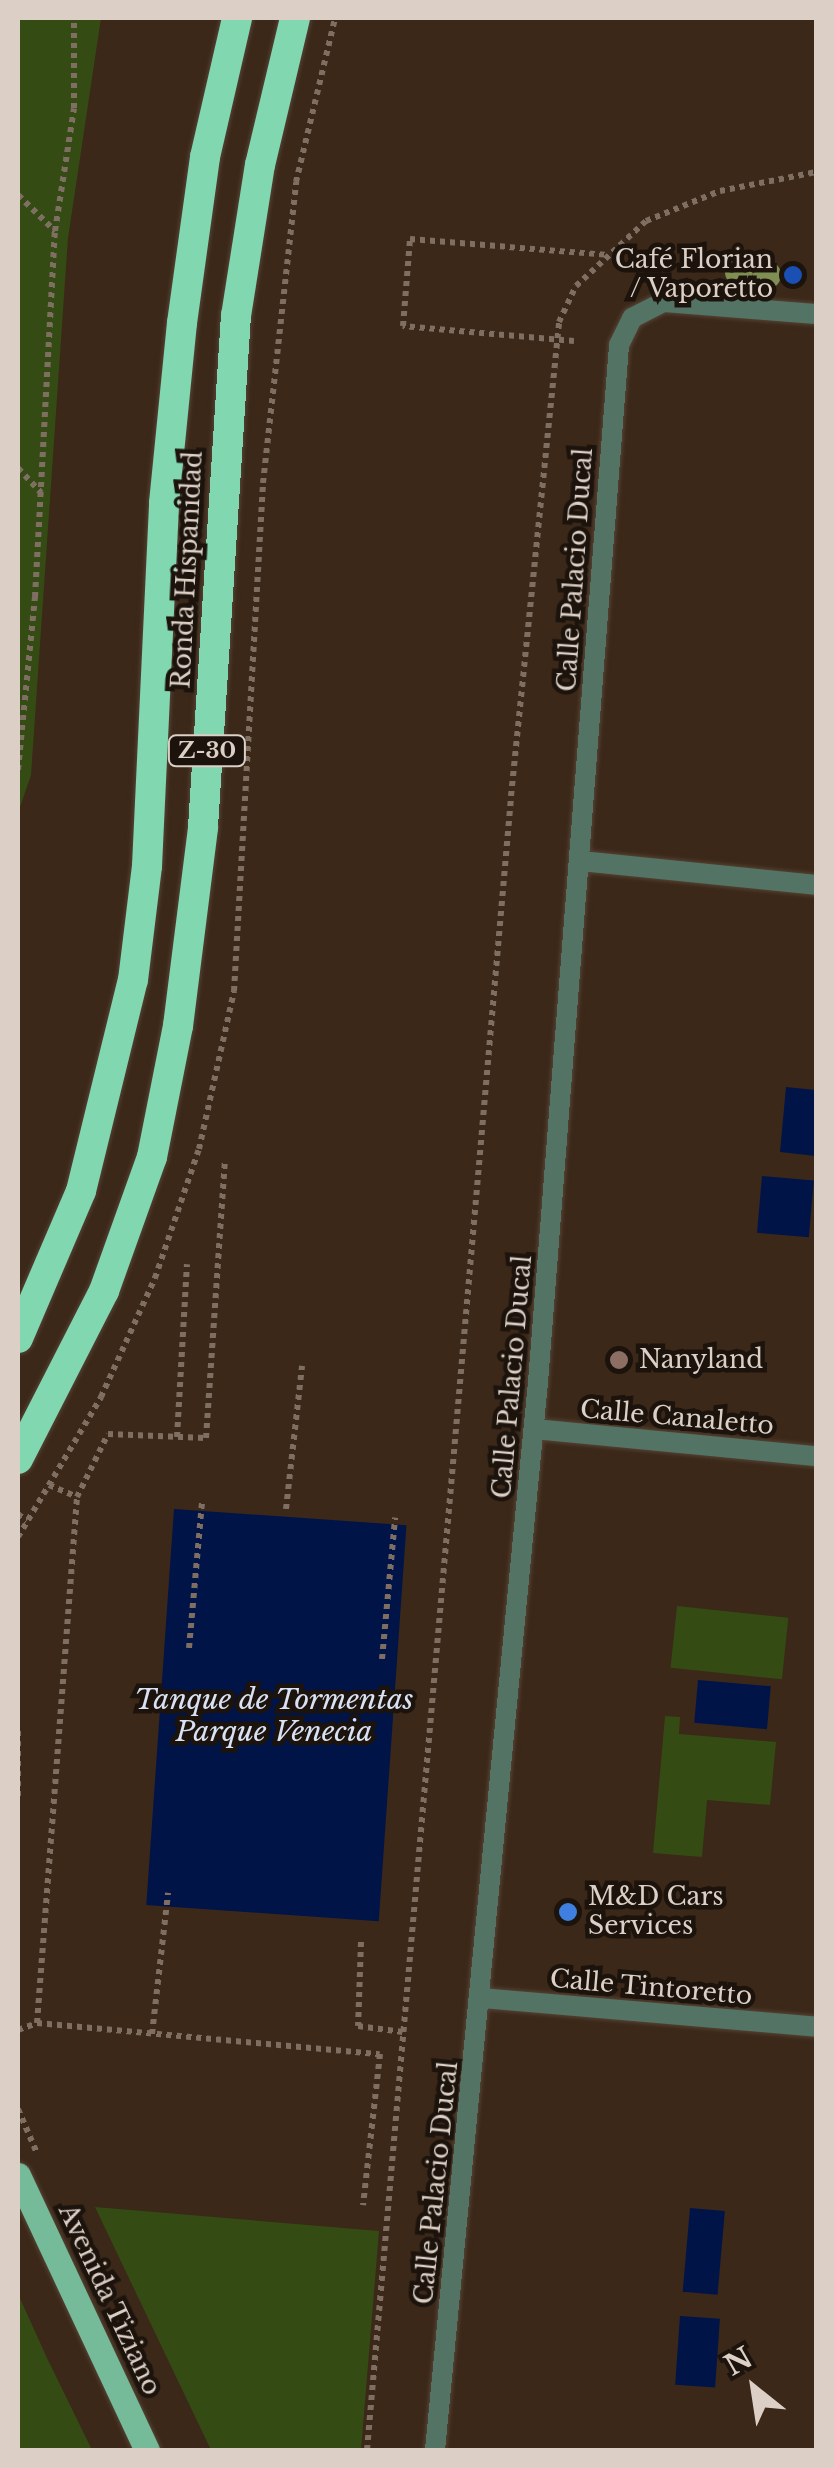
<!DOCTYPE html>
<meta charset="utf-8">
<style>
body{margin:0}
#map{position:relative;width:834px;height:2468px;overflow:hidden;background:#3b2819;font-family:"Libre Baskerville",serif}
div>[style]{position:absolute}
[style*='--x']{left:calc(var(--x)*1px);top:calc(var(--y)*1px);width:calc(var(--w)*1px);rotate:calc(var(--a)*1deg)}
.green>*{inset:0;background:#344b14;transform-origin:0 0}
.water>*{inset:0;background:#011448;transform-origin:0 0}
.path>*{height:6px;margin-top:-3px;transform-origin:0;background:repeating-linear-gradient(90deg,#7f6f62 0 5px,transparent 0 10px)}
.roads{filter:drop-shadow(0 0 2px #554335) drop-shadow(0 0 2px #554335)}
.street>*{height:20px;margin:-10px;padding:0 10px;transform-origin:10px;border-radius:10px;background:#537464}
.primary>*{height:25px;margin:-12.5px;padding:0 12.5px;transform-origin:12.5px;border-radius:12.5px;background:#75bb9a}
.highway>*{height:30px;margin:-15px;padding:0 15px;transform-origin:15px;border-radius:15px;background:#81d7b0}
.trees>*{width:28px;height:28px;margin:-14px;border-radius:50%;background:#7f8f54}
.dots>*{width:28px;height:28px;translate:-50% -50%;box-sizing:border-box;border:5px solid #1b130c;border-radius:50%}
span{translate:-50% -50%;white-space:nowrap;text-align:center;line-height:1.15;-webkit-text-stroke:9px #1b130c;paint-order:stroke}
.shield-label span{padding:2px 8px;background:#1b130c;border:2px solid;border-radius:8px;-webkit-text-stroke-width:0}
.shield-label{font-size:22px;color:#dcd0c6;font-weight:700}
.poi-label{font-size:25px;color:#dcd0c6}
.right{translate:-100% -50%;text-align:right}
.left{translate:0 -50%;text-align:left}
.street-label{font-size:25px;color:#dcd0c6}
.water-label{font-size:28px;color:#d9e2f4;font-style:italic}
.frame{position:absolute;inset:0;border:20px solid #dcd0c6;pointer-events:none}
.north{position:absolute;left:704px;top:2338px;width:100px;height:100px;-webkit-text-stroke:8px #1b130c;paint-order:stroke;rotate:330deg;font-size:28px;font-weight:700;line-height:40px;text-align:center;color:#dcd0c6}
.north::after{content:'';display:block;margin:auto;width:35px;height:45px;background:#dcd0c6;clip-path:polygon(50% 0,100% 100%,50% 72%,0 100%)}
</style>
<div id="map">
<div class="green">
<i style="clip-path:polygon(18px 18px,101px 18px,68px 238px,31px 775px,18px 813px)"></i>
<i style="left:677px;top:1606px;width:112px;height:62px;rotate:6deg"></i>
<i style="clip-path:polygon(665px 1716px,680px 1717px,679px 1734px,776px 1742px,770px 1805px,707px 1800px,702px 1857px,653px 1853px)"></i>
<i style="clip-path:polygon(95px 2207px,379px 2231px,361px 2450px,211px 2450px)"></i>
<i style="clip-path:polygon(18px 2294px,47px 2358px,92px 2450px,18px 2450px)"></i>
</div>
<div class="water">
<i style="clip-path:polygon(786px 1087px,816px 1090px,816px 1156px,780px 1152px)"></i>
<i style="left:762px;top:1176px;width:52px;height:57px;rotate:5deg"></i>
<i style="left:174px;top:1509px;width:233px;height:397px;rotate:4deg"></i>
<i style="left:698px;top:1680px;width:73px;height:43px;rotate:5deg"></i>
<i style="left:690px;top:2208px;width:35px;height:84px;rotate:5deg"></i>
<i style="left:680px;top:2316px;width:40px;height:69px;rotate:4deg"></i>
</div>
<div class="path">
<i style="--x:18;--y:195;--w:52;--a:44.2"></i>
<i style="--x:574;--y:341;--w:172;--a:-175"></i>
<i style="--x:403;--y:326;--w:87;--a:-85.4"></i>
<i style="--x:410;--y:239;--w:198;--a:4.6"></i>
<i style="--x:18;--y:468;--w:34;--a:47"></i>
<i style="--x:18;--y:770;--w:174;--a:-84.4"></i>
<i style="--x:35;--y:597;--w:367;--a:-86.9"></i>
<i style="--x:55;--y:231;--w:124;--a:-81.2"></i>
<i style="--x:74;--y:108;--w:90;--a:-90"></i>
<i style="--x:177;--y:1437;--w:173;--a:-86.7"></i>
<i style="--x:49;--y:1485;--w:30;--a:23"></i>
<i style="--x:286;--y:1509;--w:144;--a:-83.6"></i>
<i style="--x:18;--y:1514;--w:11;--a:38"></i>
<i style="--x:18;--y:1537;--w:163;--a:-59.3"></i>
<i style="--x:101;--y:1397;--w:131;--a:-65.6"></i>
<i style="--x:155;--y:1278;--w:136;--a:-71.2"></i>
<i style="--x:199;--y:1149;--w:162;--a:-77.5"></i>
<i style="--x:234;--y:991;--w:509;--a:-86.73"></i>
<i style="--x:263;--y:483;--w:303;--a:-83.7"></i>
<i style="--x:296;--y:182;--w:169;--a:-76.6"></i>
<i style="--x:189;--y:1648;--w:147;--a:-84.9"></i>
<i style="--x:382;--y:1659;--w:142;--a:-84.7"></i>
<i style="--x:18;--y:1731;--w:69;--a:90"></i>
<i style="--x:361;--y:1942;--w:84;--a:92"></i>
<i style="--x:358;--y:2026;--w:45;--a:7.6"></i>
<i style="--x:37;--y:2023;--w:528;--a:-85.65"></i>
<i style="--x:77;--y:1497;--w:70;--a:-63.8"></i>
<i style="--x:108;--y:1434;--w:98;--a:2.3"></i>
<i style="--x:206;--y:1438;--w:278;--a:-86.1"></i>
<i style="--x:18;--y:2030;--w:20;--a:-20"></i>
<i style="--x:37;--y:2023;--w:344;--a:5.2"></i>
<i style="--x:380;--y:2054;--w:152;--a:96.4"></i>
<i style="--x:152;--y:2034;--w:142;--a:-83.5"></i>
<i style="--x:18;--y:2109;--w:46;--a:66.8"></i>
<i style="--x:367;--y:2450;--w:1660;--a:-85.02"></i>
<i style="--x:511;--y:796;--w:476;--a:-84.2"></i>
<i style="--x:559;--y:322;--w:40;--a:-65"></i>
<i style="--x:576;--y:286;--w:96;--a:-42.9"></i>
<i style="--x:646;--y:221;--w:80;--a:-22.1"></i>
<i style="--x:720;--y:191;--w:98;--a:-11.2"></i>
</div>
<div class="roads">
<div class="street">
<i style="--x:581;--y:861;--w:236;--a:5.8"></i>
<i style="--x:534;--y:1429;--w:283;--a:5.5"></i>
<i style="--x:481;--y:1998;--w:336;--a:4.9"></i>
<i style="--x:435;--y:2450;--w:1073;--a:-84.49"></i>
<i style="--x:538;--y:1382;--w:1040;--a:-85.53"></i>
<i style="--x:619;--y:345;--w:30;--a:-64"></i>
<i style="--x:632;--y:318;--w:36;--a:-27"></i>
<i style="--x:664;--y:302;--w:152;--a:4.5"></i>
</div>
<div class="primary">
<i style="--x:18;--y:2175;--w:304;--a:64.9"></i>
</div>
<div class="highway">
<i style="--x:18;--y:1338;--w:160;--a:-66.8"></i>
<i style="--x:81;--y:1191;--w:217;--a:-76.2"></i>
<i style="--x:133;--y:980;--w:115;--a:-83"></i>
<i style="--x:147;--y:866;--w:363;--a:-87.3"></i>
<i style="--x:164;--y:503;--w:181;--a:-84.3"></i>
<i style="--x:182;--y:323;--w:168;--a:-82.1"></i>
<i style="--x:205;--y:157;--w:143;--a:-77"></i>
<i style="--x:18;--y:1459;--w:189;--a:-62.9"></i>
<i style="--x:104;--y:1291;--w:142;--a:-70.3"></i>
<i style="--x:152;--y:1157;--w:134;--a:-78.8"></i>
<i style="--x:178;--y:1026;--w:201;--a:-82.8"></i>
<i style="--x:203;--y:827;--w:512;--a:-86.31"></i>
<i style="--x:236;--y:316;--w:153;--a:-81"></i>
<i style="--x:260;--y:165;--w:151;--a:-76.6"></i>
</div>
</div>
<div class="trees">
<i style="left:739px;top:272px"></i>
<i style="left:767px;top:275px"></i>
</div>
<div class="dots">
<i style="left:793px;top:275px;background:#1a4fb4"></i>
<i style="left:619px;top:1360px;background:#8d6e63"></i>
<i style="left:568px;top:1912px;background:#3f7fe0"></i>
</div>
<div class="shield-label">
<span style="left:207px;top:751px">Z-30</span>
</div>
<div class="poi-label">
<span class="right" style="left:773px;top:275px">Café Florian<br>/ Vaporetto</span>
<span class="left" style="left:639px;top:1360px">Nanyland</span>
<span class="left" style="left:588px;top:1912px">M&amp;D Cars<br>Services</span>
</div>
<div class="street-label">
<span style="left:188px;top:570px;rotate:-87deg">Ronda Hispanidad</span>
<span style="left:576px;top:570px;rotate:-86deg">Calle Palacio Ducal</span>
<span style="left:513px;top:1377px;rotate:-85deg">Calle Palacio Ducal</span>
<span style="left:677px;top:1418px;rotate:5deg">Calle Canaletto</span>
<span style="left:651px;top:1988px;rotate:5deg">Calle Tintoretto</span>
<span style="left:437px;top:2183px;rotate:-84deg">Calle Palacio Ducal</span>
<span style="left:109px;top:2300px;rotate:65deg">Avenida Tiziano</span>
</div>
<div class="water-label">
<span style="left:274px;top:1716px">Tanque de Tormentas<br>Parque Venecia</span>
</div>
<div class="frame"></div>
<div class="north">N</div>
</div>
